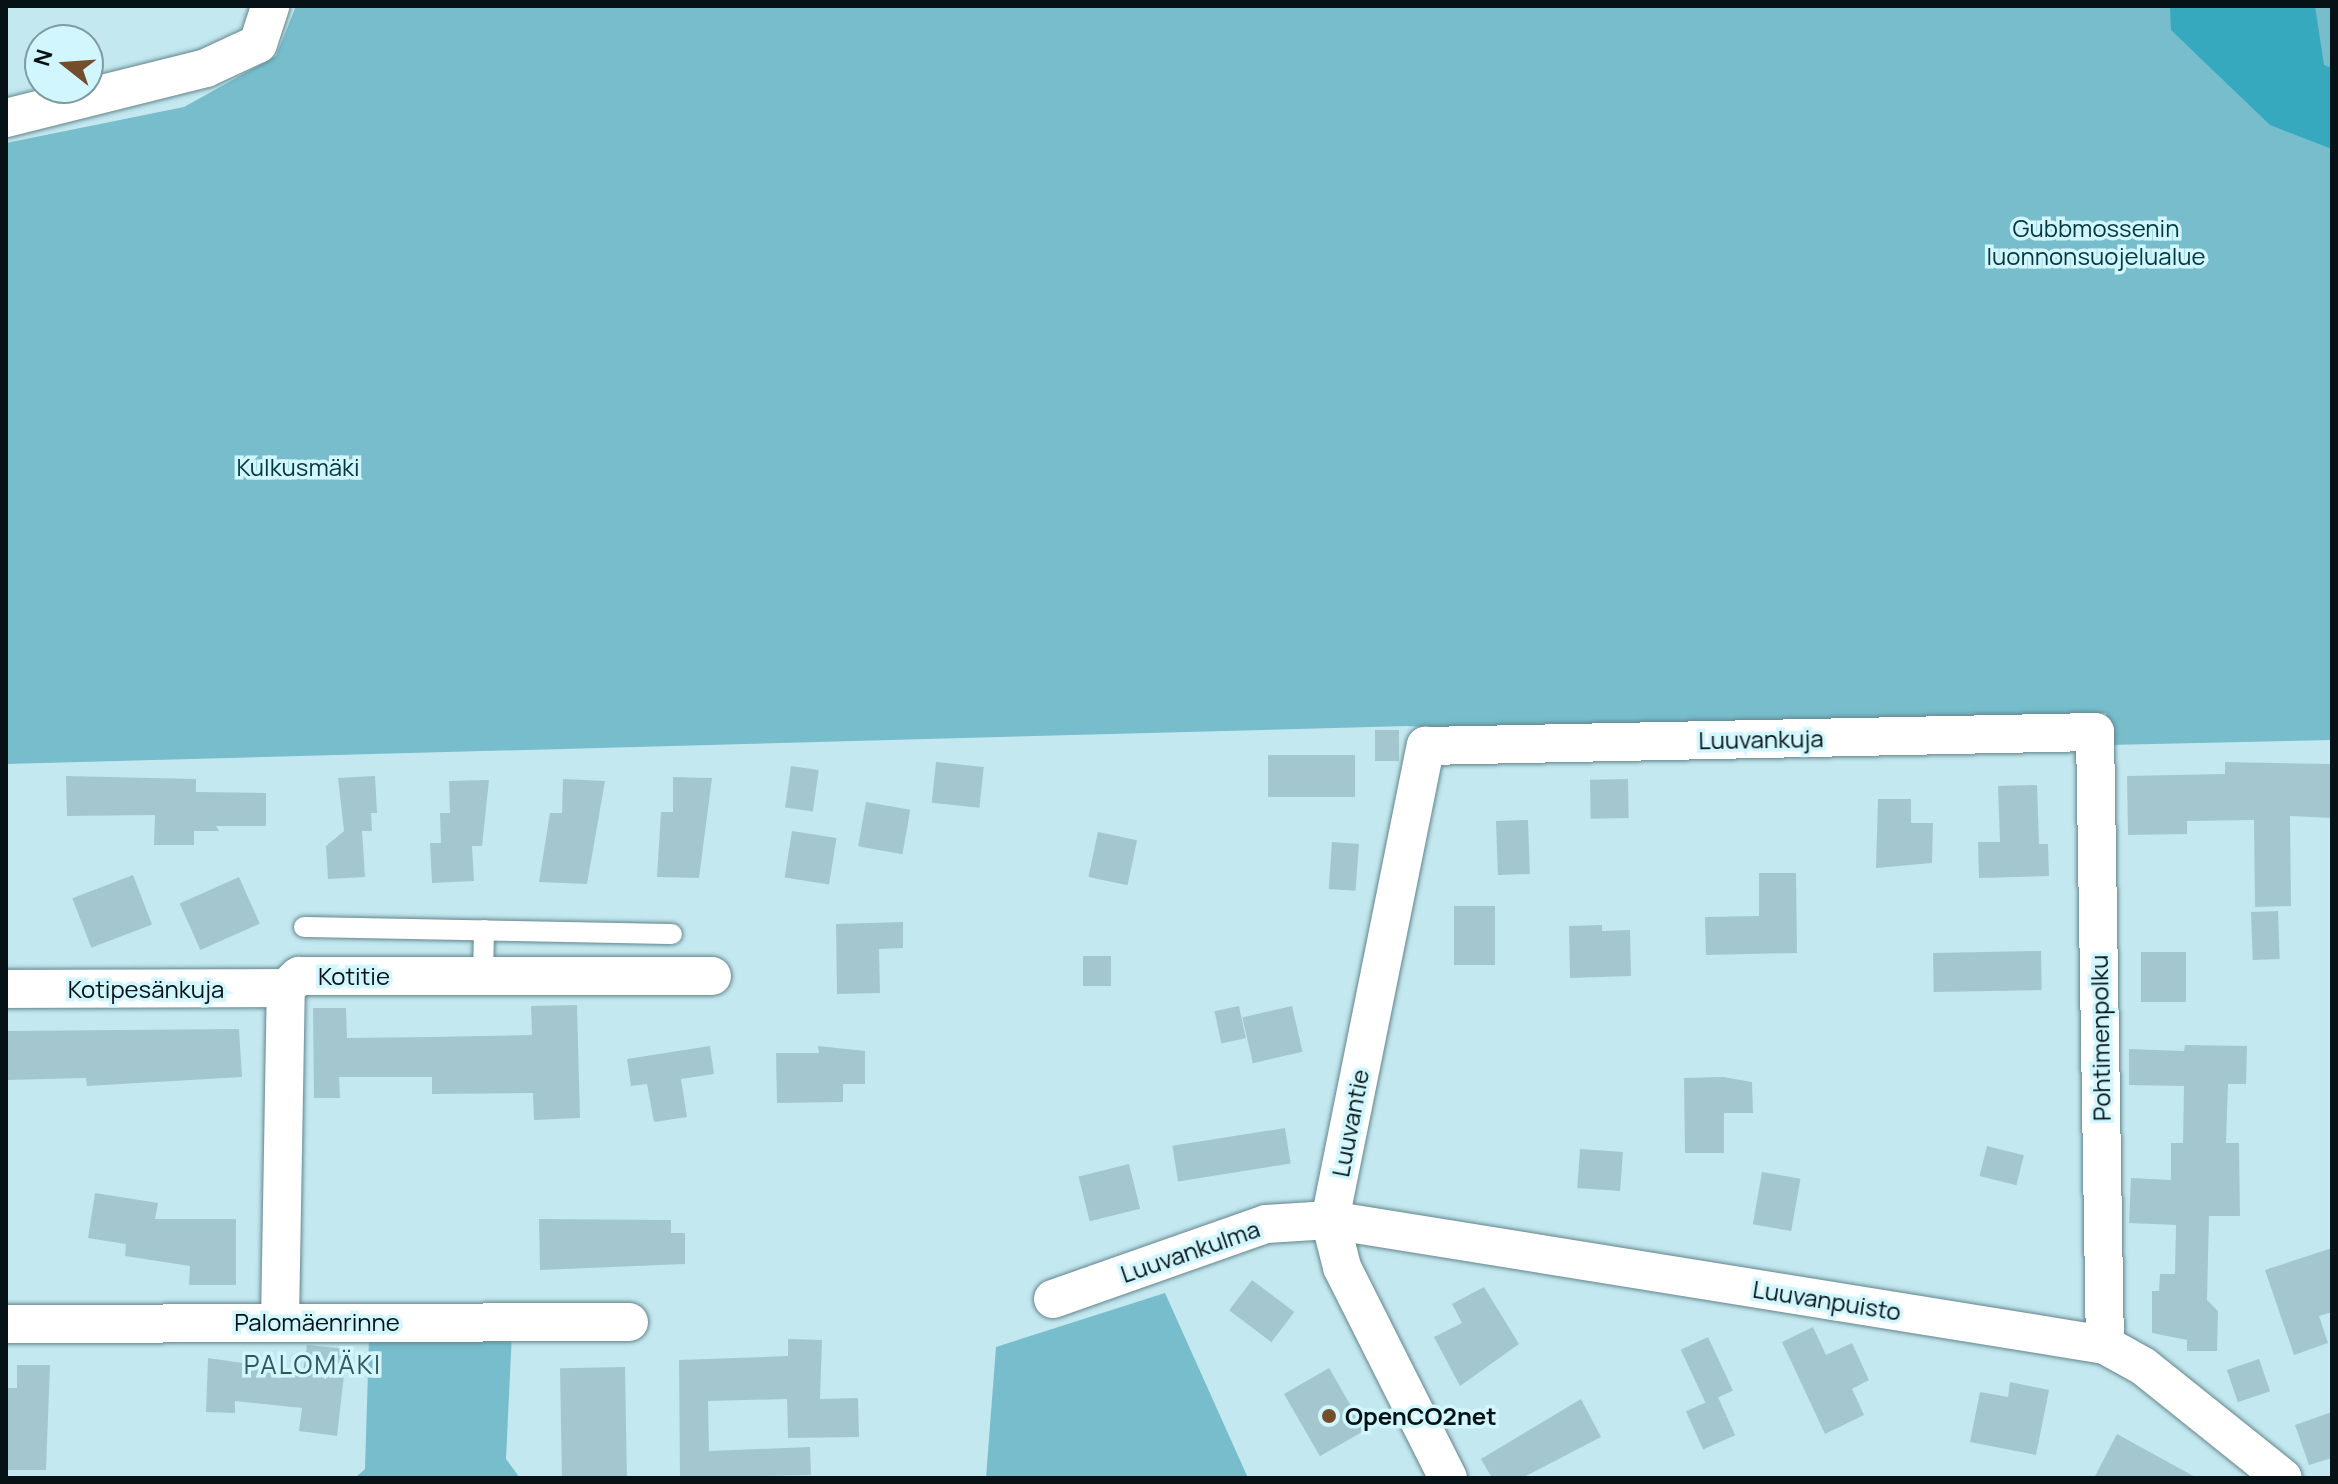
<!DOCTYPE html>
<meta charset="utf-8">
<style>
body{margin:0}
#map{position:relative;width:2338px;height:1484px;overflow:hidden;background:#c4e8f0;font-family:Manrope,sans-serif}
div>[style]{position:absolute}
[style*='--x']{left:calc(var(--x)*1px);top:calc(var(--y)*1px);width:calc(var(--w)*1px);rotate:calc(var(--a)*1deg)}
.green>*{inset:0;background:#77bdcc}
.water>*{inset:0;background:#37a9be}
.building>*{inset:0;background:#a4c7cf;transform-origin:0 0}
.roads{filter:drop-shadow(0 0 2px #63858c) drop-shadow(0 0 2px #63858c)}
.service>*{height:20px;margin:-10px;padding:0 10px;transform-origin:10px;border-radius:10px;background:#fff}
.minor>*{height:38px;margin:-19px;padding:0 19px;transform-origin:19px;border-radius:19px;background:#fff}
.dots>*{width:22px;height:22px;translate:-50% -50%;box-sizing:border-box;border:4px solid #d1f6fe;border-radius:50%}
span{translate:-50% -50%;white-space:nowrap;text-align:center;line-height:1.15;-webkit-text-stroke:7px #d1f6fe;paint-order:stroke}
.park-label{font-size:24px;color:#013740}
.street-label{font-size:24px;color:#061215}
.poi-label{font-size:24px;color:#061215;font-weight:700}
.left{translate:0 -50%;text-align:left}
.neighbourhood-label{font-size:26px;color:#34555c;letter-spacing:2px}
.frame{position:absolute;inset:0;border:8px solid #061215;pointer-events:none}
.north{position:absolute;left:24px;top:24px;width:80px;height:80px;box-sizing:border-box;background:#d1f6fe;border:2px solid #809ba1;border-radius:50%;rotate:287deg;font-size:22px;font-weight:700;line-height:32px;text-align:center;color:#061215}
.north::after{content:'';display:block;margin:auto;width:28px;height:36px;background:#744e2a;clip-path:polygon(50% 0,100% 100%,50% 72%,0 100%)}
</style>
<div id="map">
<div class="green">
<i style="clip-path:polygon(296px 6px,2332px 6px,2332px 740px,2108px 745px,2106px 713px,1535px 734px,1407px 726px,6px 764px,6px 143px,184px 107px,276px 56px)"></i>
<i style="clip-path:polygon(1165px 1293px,1248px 1478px,986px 1478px,996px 1347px)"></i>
<i style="clip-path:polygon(512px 1332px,506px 1459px,520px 1478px,355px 1478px,365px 1469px,369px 1338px)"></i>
</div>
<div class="water">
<i style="clip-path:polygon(2170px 6px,2315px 6px,2324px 65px,2332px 68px,2332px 149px,2270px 125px,2171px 30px)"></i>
</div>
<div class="building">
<i style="left:1399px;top:730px;width:31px;height:24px;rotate:90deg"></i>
<i style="left:1355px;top:755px;width:42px;height:87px;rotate:90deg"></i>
<i style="left:936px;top:762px;width:48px;height:41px;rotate:6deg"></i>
<i style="clip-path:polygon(2225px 762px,2332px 764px,2332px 818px,2290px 816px,2291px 906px,2255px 907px,2254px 820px,2187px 821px,2187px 834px,2128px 835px,2127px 776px,2225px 774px)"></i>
<i style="left:791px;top:766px;width:28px;height:42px;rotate:8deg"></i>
<i style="clip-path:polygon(66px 776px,196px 779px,196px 792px,266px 793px,266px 826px,216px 826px,219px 831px,194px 831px,194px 845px,154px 845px,155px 815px,67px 816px)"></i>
<i style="clip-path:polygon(375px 776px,377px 813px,371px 813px,372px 831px,362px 831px,365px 877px,328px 879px,326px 846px,344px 831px,338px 778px)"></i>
<i style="clip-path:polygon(673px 777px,712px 778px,699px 878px,657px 877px,661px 812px,673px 812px)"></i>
<i style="clip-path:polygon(563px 779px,605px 781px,587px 884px,539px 882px,550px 813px,562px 813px)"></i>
<i style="left:1628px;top:779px;width:39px;height:38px;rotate:89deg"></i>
<i style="clip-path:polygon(489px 780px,482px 846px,472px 846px,474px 881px,432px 883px,430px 843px,441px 843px,440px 813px,450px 813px,449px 781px)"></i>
<i style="clip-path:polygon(2037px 785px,2039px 844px,2048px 844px,2049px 876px,1979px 878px,1978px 842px,2000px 842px,1998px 786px)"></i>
<i style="clip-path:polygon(1878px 799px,1911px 799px,1911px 823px,1933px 823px,1932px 863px,1876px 868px)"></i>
<i style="left:866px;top:802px;width:45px;height:45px;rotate:10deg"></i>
<i style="left:1528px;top:820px;width:54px;height:32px;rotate:88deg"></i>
<i style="left:792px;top:831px;width:45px;height:47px;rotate:9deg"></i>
<i style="left:1098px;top:832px;width:40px;height:46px;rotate:12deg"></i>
<i style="left:1332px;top:842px;width:27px;height:47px;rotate:4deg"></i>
<i style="clip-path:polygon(1759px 873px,1796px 873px,1797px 953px,1706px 955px,1705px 917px,1759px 916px)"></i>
<i style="left:133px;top:875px;width:53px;height:65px;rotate:69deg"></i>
<i style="left:239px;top:877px;width:51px;height:65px;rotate:66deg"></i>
<i style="left:1454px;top:906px;width:41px;height:59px"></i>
<i style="left:2278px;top:911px;width:48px;height:27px;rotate:88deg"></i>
<i style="clip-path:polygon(903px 922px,903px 948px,879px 949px,880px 993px,837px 994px,836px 924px)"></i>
<i style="clip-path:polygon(1602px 925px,1602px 931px,1630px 930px,1631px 976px,1570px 978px,1569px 926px)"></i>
<i style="left:2041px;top:951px;width:39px;height:108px;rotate:89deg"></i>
<i style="left:2141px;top:952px;width:45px;height:50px"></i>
<i style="left:1111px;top:956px;width:30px;height:28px;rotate:90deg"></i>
<i style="clip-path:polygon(577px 1005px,580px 1118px,534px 1120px,533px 1093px,432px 1094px,432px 1077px,339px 1077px,340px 1098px,314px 1098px,313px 1008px,346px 1008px,347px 1038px,431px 1037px,532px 1035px,531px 1006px)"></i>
<i style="left:1239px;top:1006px;width:33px;height:25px;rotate:78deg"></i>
<i style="left:1292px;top:1006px;width:47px;height:51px;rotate:77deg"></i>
<i style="clip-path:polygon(239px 1029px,242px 1077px,87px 1086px,86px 1078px,6px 1080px,6px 1031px)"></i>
<i style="clip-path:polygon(2185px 1045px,2247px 1046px,2246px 1084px,2228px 1084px,2226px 1143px,2239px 1143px,2240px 1216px,2209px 1216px,2207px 1300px,2218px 1311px,2217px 1351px,2187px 1351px,2187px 1340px,2152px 1333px,2152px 1291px,2159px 1291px,2160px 1274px,2175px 1274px,2176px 1225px,2129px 1223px,2131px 1178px,2171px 1180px,2171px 1143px,2183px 1143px,2184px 1086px,2129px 1085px,2129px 1049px,2184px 1051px)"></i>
<i style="clip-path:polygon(710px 1046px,714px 1074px,681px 1079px,687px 1117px,654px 1122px,647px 1084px,631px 1086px,627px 1059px)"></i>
<i style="clip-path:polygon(818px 1046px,865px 1051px,865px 1084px,843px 1084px,843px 1102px,777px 1103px,776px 1053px,819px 1053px)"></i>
<i style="clip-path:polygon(1723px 1077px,1752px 1082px,1753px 1113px,1724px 1113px,1724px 1153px,1685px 1153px,1684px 1078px)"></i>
<i style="left:1285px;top:1128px;width:36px;height:114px;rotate:81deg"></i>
<i style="left:1987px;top:1146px;width:38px;height:31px;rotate:14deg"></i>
<i style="left:1580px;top:1149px;width:43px;height:39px;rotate:4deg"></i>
<i style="left:1129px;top:1164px;width:46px;height:52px;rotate:76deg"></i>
<i style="left:1762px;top:1172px;width:39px;height:53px;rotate:10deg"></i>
<i style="clip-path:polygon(95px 1193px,158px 1203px,155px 1219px,236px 1219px,236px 1285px,189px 1285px,190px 1266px,125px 1256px,126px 1244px,88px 1238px)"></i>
<i style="clip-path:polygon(539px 1219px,671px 1220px,671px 1233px,685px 1233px,685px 1264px,540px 1270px)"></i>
<i style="clip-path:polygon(2332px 1248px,2332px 1312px,2319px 1316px,2328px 1343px,2294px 1355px,2265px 1270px)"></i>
<i style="left:1252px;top:1280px;width:53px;height:38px;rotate:37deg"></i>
<i style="clip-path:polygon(1484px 1287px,1519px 1344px,1460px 1386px,1434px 1337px,1462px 1323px,1452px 1304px)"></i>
<i style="clip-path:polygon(1813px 1327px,1826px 1355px,1852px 1343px,1869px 1380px,1852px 1389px,1864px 1415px,1825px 1434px,1782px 1342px)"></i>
<i style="left:1708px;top:1337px;width:59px;height:30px;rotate:65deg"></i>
<i style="clip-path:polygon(788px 1339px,822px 1340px,820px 1399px,858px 1398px,859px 1437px,788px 1438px,787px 1399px,708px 1401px,709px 1451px,810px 1447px,811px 1475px,680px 1478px,679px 1360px,788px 1356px)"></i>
<i style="clip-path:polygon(307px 1345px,347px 1349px,337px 1436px,299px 1431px,302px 1408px,235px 1401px,235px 1413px,206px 1412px,208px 1358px,303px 1372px)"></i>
<i style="left:2259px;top:1359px;width:34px;height:34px;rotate:71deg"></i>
<i style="clip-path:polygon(17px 1365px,50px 1365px,46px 1470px,6px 1470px,6px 1388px,17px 1388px)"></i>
<i style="left:625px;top:1367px;width:111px;height:65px;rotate:89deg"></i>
<i style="left:1329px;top:1368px;width:72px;height:52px;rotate:60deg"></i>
<i style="clip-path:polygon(2010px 1382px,2049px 1390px,2036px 1455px,1970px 1442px,1980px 1392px,2008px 1397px)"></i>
<i style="left:1718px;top:1397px;width:42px;height:35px;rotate:66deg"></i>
<i style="clip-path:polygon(1581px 1399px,1601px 1437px,1522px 1478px,1492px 1478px,1481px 1459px)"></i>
<i style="clip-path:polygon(2332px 1412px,2332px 1458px,2309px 1465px,2295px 1425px)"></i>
<i style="clip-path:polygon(2117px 1434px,2197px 1478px,2094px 1478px)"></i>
</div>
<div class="roads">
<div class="service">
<i style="--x:304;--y:927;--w:368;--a:1.1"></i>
<i style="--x:483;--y:977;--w:47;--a:-88.8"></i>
</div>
<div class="minor">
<i style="--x:6;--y:118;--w:206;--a:-14"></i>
<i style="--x:206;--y:68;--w:57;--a:-24.8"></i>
<i style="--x:258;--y:44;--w:40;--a:-72"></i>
<i style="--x:6;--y:989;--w:280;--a:-0.2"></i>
<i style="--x:1053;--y:1299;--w:226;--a:-19.4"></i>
<i style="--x:1266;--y:1224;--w:64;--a:-3.6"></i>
<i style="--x:1330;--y:1220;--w:785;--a:9.16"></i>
<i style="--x:2105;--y:1345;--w:43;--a:28.9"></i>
<i style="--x:2143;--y:1366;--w:179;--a:38.7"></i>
<i style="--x:280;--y:1321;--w:333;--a:-89"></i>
<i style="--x:286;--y:988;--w:18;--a:-43"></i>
<i style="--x:299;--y:976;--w:413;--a:0"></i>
<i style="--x:6;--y:1324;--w:623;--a:-0.18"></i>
<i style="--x:1448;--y:1478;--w:236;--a:-116.7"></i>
<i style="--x:1342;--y:1267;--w:49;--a:-104.3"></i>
<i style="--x:1330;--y:1220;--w:484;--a:-78.6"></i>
<i style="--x:1426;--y:746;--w:669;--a:-1.2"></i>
<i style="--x:2095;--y:732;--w:613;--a:89.07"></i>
</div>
</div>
<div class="dots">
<i style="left:1329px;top:1416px;background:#744e2a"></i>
</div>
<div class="park-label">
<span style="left:2096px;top:242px">Gubbmossenin<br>luonnonsuojelualue</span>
<span style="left:298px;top:467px">Kulkusmäki</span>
</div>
<div class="street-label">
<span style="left:1761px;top:739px;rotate:-1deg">Luuvankuja</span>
<span style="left:354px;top:976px">Kotitie</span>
<span style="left:146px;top:989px">Kotipesänkuja</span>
<span style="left:2100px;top:1038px;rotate:-91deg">Pohtimenpolku</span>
<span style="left:1350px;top:1123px;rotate:-79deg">Luuvantie</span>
<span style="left:1190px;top:1251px;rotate:-19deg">Luuvankulma</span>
<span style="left:1827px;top:1300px;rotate:9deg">Luuvanpuisto</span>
<span style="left:317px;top:1322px">Palomäenrinne</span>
</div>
<div class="poi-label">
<span class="left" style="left:1345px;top:1416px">OpenCO2net</span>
</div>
<div class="neighbourhood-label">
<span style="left:313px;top:1365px">PALOMÄKI</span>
</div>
<div class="frame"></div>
<div class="north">N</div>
</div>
